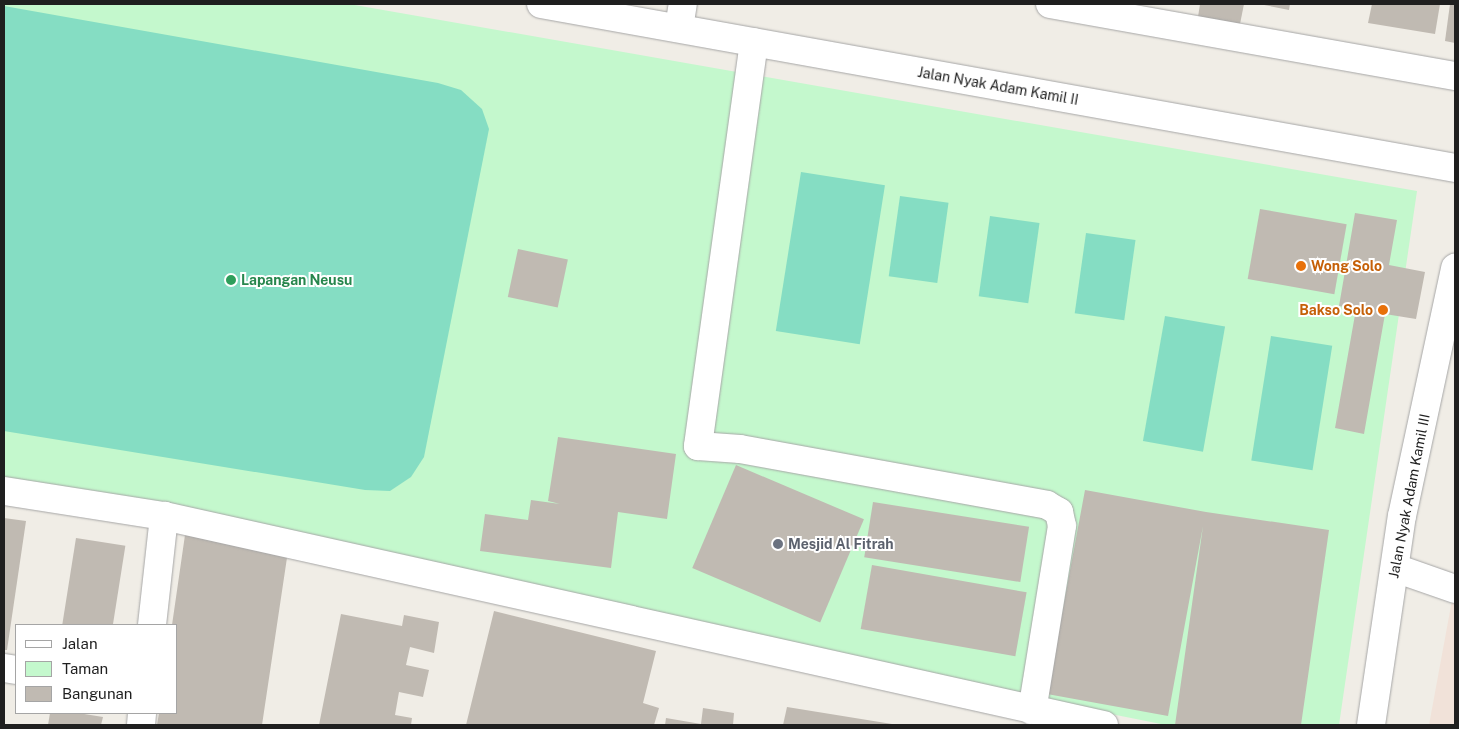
<!DOCTYPE html>
<style>
body{margin:0}
#map{position:relative;width:1459px;height:729px;overflow:hidden;background:#f0ede6;font-family:"Public Sans",sans-serif}
div>[style]{position:absolute}
[style*='--x']{left:calc(var(--x)*1px);top:calc(var(--y)*1px);width:calc(var(--w)*1px);rotate:calc(var(--a)*1deg)}
.military>*{inset:0;background:#f1e2d9}
.park>*{inset:0;background:#c4f8cd}
.pitch>*{inset:0;background:#85ddc3;transform-origin:0 0}
.building>*{inset:0;background:#c0bab2;transform-origin:0 0}
.roads{filter:drop-shadow(0 0 1px #a6a6a6) drop-shadow(0 0 1px #a6a6a6)}
.minor>*{height:28px;margin:-14px;padding:0 14px;transform-origin:14px;border-radius:14px;background:#fff}
.dots>*{width:14px;height:14px;translate:-50% -50%;box-sizing:border-box;border:2px solid #fff;border-radius:50%}
span{translate:-50% -50%;white-space:nowrap;text-align:center;line-height:1.15;-webkit-text-stroke:4px #fff;paint-order:stroke}
.street-label{font-size:14px;color:#1f1f1f}
.food-label{font-size:14px;color:#c56008;font-weight:700}
.left{translate:0 -50%;text-align:left}
.right{translate:-100% -50%;text-align:right}
.leisure-label{font-size:14px;color:#27864d;font-weight:700}
.worship-label{font-size:14px;color:#5b616d;font-weight:700}
.frame{position:absolute;inset:0;border:5px solid #1f1f1f;pointer-events:none}
.legend{position:absolute;left:15px;top:624px;width:162px;height:90px;box-sizing:border-box;background:#fff;border:1px solid #a5a5a5;margin:0;padding:6px 9px;list-style:none;font-size:15px;color:#1f1f1f}
.legend li{display:flex;align-items:center;gap:10px;height:25px}
.legend b{width:25px;border:1px solid #a5a5a5}
</style>
<div id="map">
<div class="military">
<i style="clip-path:polygon(1455px 584px,1455px 725px,1429px 725px)"></i>
</div>
<div class="park">
<i style="clip-path:polygon(4px 4px,349px 4px,1417px 191px,1339px 725px,1166px 725px,4px 493px)"></i>
</div>
<div class="pitch">
<i style="clip-path:polygon(4px 6px,438px 83px,461px 90px,482px 109px,489px 129px,424px 457px,411px 477px,390px 491px,365px 490px,4px 431px)"></i>
<i style="left:801px;top:172px;width:85px;height:161px;rotate:9deg"></i>
<i style="left:900px;top:196px;width:49px;height:81px;rotate:8deg"></i>
<i style="left:990px;top:216px;width:50px;height:81px;rotate:8deg"></i>
<i style="left:1086px;top:233px;width:50px;height:81px;rotate:8deg"></i>
<i style="left:1165px;top:316px;width:61px;height:127px;rotate:10deg"></i>
<i style="left:1271px;top:336px;width:62px;height:126px;rotate:9deg"></i>
</div>
<div class="building">
<i style="clip-path:polygon(1200px 4px,1244px 4px,1240px 24px,1198px 17px)"></i>
<i style="clip-path:polygon(1259px 4px,1290px 4px,1289px 10px)"></i>
<i style="clip-path:polygon(1372px 4px,1440px 4px,1435px 34px,1368px 23px)"></i>
<i style="clip-path:polygon(1450px 4px,1455px 4px,1455px 43px,1445px 41px)"></i>
<i style="left:1260px;top:209px;width:88px;height:71px;rotate:10deg"></i>
<i style="clip-path:polygon(1355px 213px,1397px 220px,1389px 265px,1425px 272px,1416px 319px,1385px 314px,1364px 434px,1335px 428px,1356px 309px,1339px 306px)"></i>
<i style="left:518px;top:249px;width:51px;height:49px;rotate:12deg"></i>
<i style="clip-path:polygon(558px 437px,676px 454px,667px 519px,618px 512px,611px 568px,480px 551px,485px 514px,528px 520px,531px 500px,560px 504px,548px 501px)"></i>
<i style="left:736px;top:465px;width:139px;height:112px;rotate:23deg"></i>
<i style="clip-path:polygon(1085px 490px,1206px 512px,1329px 530px,1301px 725px,1175px 725px,1203px 526px,1168px 716px,1047px 694px)"></i>
<i style="left:873px;top:502px;width:158px;height:56px;rotate:9deg"></i>
<i style="clip-path:polygon(4px 518px,26px 521px,7px 650px,4px 650px)"></i>
<i style="clip-path:polygon(185px 535px,288px 551px,262px 725px,157px 725px,159px 713px,176px 713px,176px 625px,172px 625px)"></i>
<i style="left:76px;top:538px;width:50px;height:88px;rotate:9deg"></i>
<i style="left:872px;top:565px;width:157px;height:65px;rotate:10deg"></i>
<i style="clip-path:polygon(494px 611px,656px 651px,643px 703px,659px 708px,654px 725px,466px 725px)"></i>
<i style="clip-path:polygon(341px 614px,402px 626px,404px 615px,439px 622px,434px 653px,410px 647px,406px 665px,429px 670px,423px 697px,399px 692px,395px 715px,412px 718px,411px 725px,319px 725px)"></i>
<i style="clip-path:polygon(787px 707px,892px 724px,892px 725px,783px 725px)"></i>
<i style="clip-path:polygon(703px 708px,734px 713px,733px 725px,665px 725px,666px 718px,701px 724px)"></i>
<i style="clip-path:polygon(50px 713px,78px 713px,103px 717px,101px 725px,48px 725px)"></i>
</div>
<div class="roads">
<div class="minor">
<i style="--x:541;--y:4;--w:929;--a:10.17"></i>
<i style="--x:1050;--y:4;--w:411;--a:10.1"></i>
<i style="--x:679;--y:28;--w:24;--a:-81"></i>
<i style="--x:754;--y:42;--w:408;--a:97.9"></i>
<i style="--x:698;--y:446;--w:42;--a:4.1"></i>
<i style="--x:740;--y:449;--w:312;--a:10.3"></i>
<i style="--x:1047;--y:505;--w:14;--a:30"></i>
<i style="--x:1059;--y:512;--w:14;--a:78"></i>
<i style="--x:1062;--y:526;--w:187;--a:99.2"></i>
<i style="--x:4;--y:491;--w:162;--a:8.9"></i>
<i style="--x:164;--y:516;--w:963;--a:12.54"></i>
<i style="--x:1395;--y:568;--w:64;--a:19.3"></i>
<i style="--x:152;--y:625;--w:110;--a:-83.7"></i>
<i style="--x:4;--y:668;--w:12;--a:9"></i>
<i style="--x:141;--y:725;--w:12;--a:-85"></i>
<i style="--x:1371;--y:725;--w:211;--a:-81.6"></i>
<i style="--x:1402;--y:516;--w:254;--a:-77.9"></i>
</div>
</div>
<div class="dots">
<i style="left:1301px;top:266px;background:#e8710a"></i>
<i style="left:231px;top:280px;background:#2e9e5b"></i>
<i style="left:1383px;top:310px;background:#e8710a"></i>
<i style="left:778px;top:544px;background:#6b7280"></i>
</div>
<div class="street-label">
<span style="left:998px;top:86px;rotate:10deg">Jalan Nyak Adam Kamil II</span>
<span style="left:1409px;top:496px;rotate:-79deg">Jalan Nyak Adam Kamil III</span>
</div>
<div class="food-label">
<span class="left" style="left:1311px;top:266px">Wong Solo</span>
<span class="right" style="left:1373px;top:310px">Bakso Solo</span>
</div>
<div class="leisure-label">
<span class="left" style="left:241px;top:280px">Lapangan Neusu</span>
</div>
<div class="worship-label">
<span class="left" style="left:788px;top:544px">Mesjid Al Fitrah</span>
</div>
<div class="frame"></div>
<ul class="legend">
<li><b style="height:6px;background:#fff"></b>Jalan</li>
<li><b style="height:14px;background:#c4f8cd"></b>Taman</li>
<li><b style="height:14px;background:#c0bab2"></b>Bangunan</li>
</ul>
</div>
